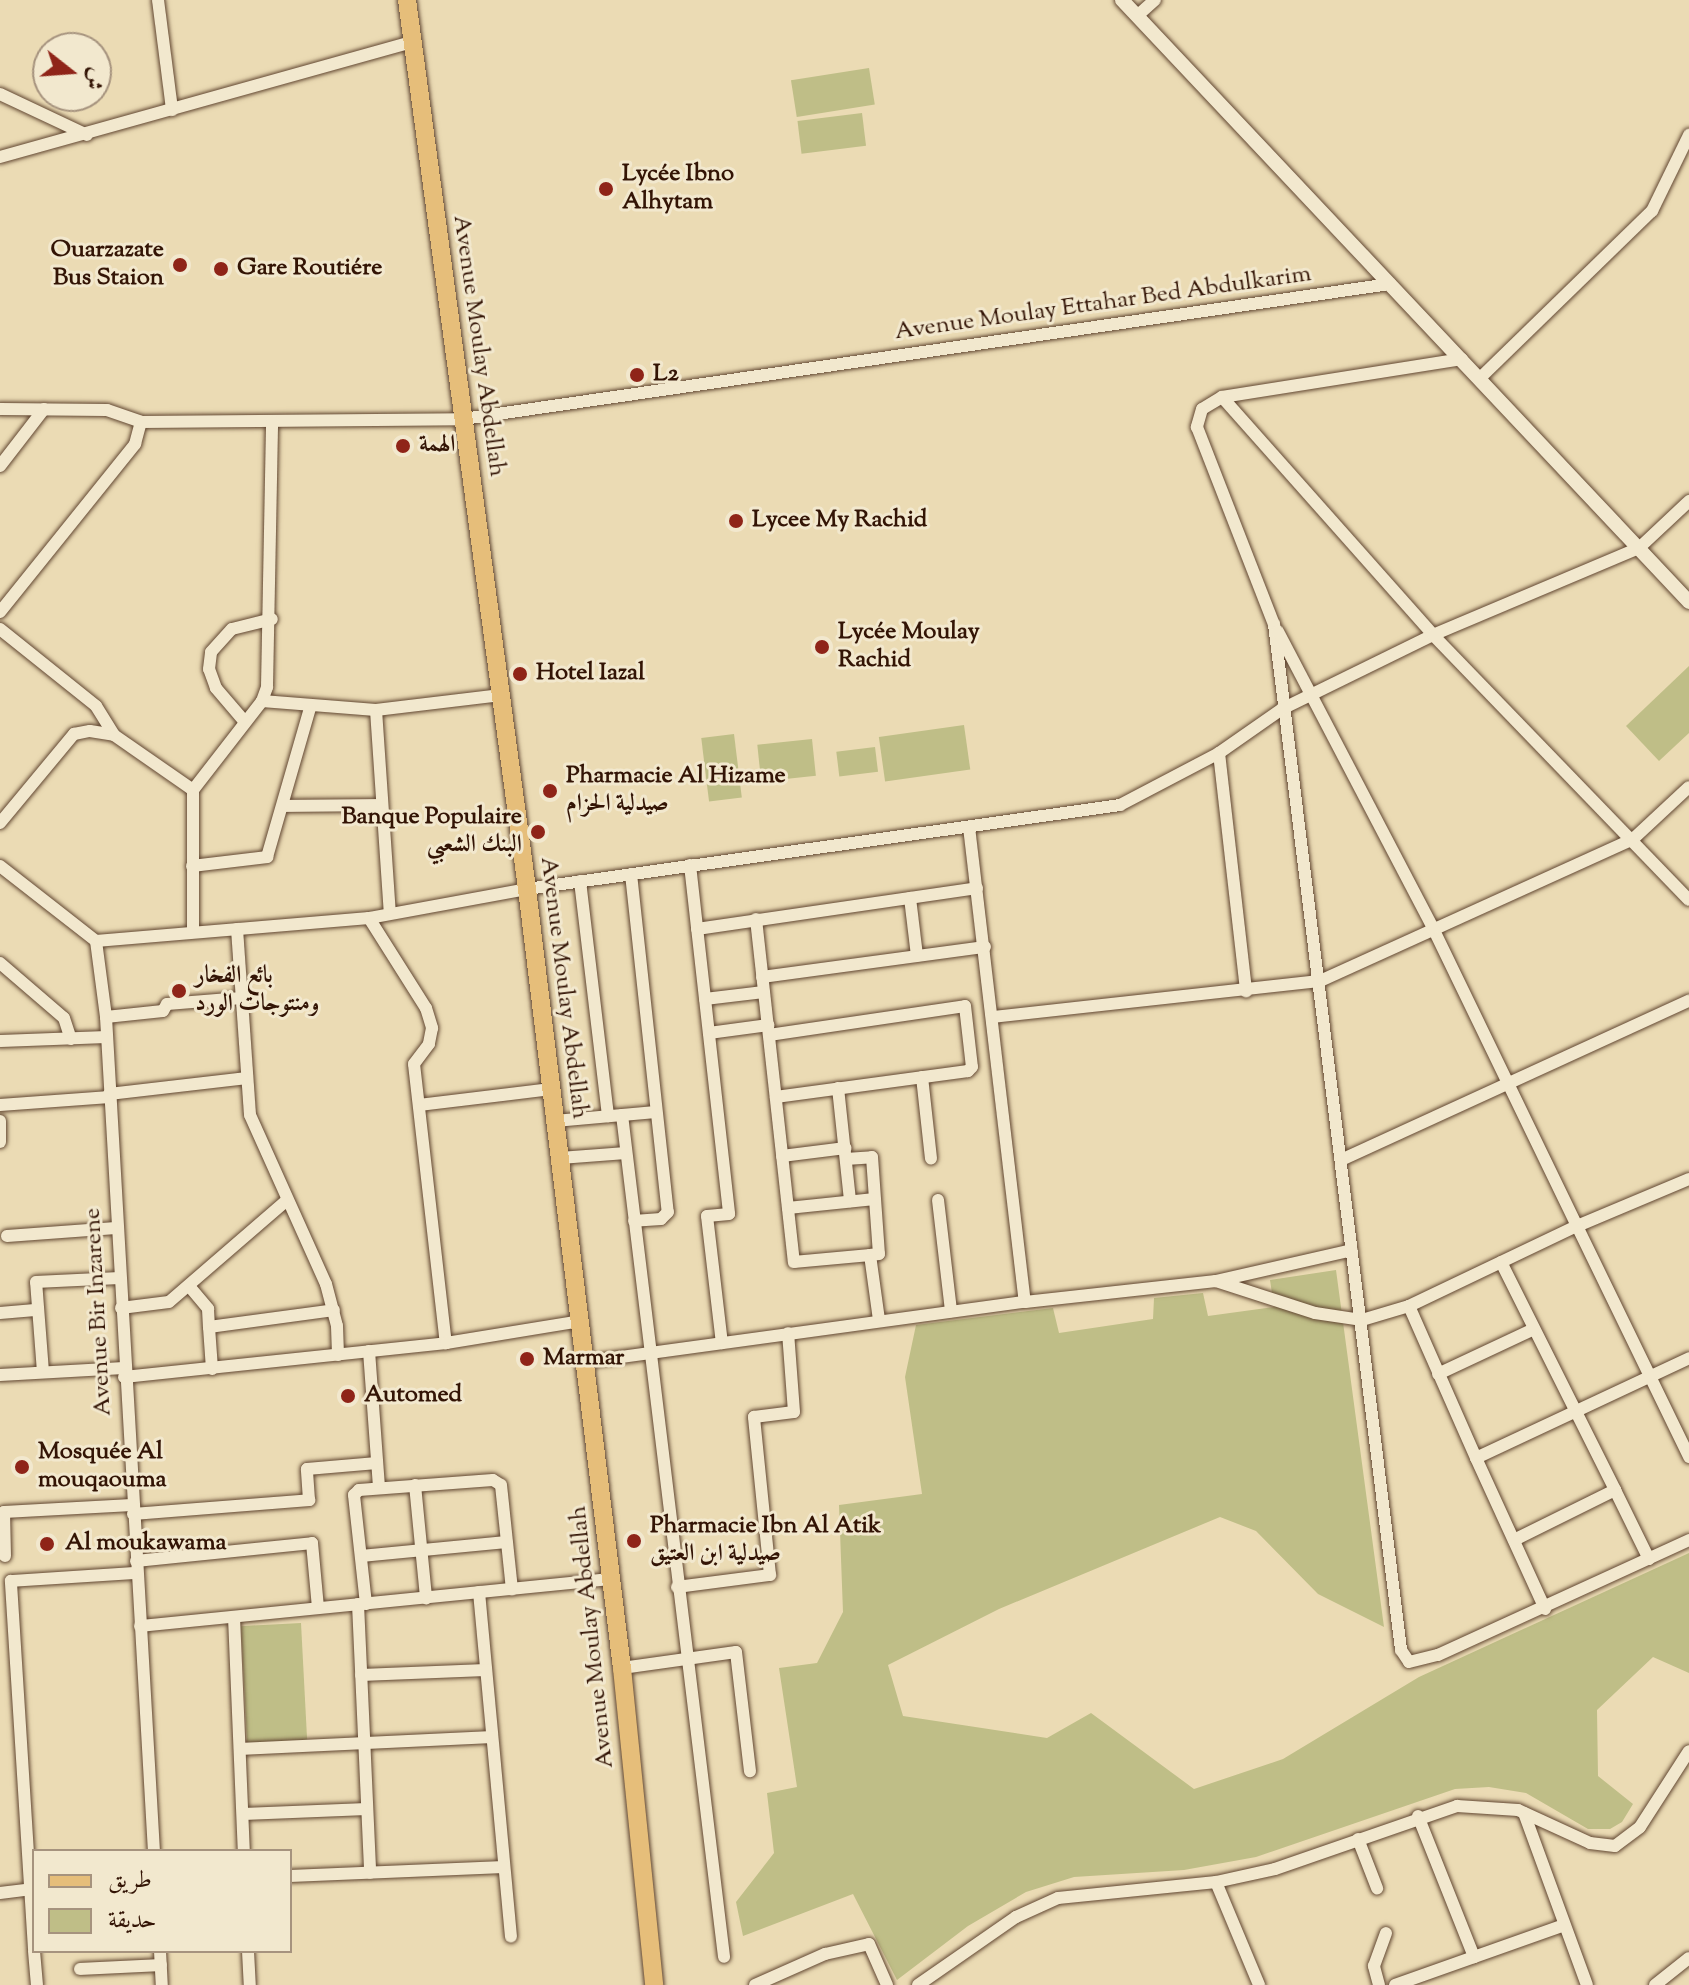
<!DOCTYPE html>
<meta charset="utf-8">
<style>
body{margin:0}
#map{position:relative;width:1689px;height:1985px;overflow:hidden;background:#ebdbb4;font-family:"Sorts Mill Goudy",Amiri,serif}
div>[style]{position:absolute}
[style*='--x']{left:calc(var(--x)*1px);top:calc(var(--y)*1px);width:calc(var(--w)*1px);rotate:calc(var(--a)*1deg)}
.green>*{inset:0;background:#bfbe87;transform-origin:0 0}
.roads{filter:drop-shadow(0 0 2px #614631) drop-shadow(0 0 2px #614631)}
.minor>*{height:12px;margin:-6px;padding:0 6px;transform-origin:6px;border-radius:6px;background:#f2e8ce}
.tertiary>*{height:14px;margin:-7px;padding:0 7px;transform-origin:7px;border-radius:7px;background:#f2e8ce}
.primary>*{height:18px;margin:-9px;padding:0 9px;transform-origin:9px;border-radius:9px;background:#e6be7a}
.dots>*{width:22px;height:22px;translate:-50% -50%;box-sizing:border-box;border:4px solid #f2e8ce;border-radius:50%}
span{translate:-50% -50%;white-space:nowrap;text-align:center;line-height:1.15;-webkit-text-stroke:6px #f2e8ce;paint-order:stroke}
.poi-label{font-size:24px;color:#331405;font-weight:700}
.left{translate:0 -50%;text-align:left}
.right{translate:-100% -50%;text-align:right}
.street-label{font-size:24px;color:#331405}
.legend{position:absolute;left:32px;top:1849px;width:260px;height:104px;box-sizing:border-box;background:#f2e8ce;border:2px solid #a6937e;margin:0;padding:10px 14px;list-style:none;font-size:24px;color:#331405}
.legend li{display:flex;align-items:center;gap:16px;height:40px}
.legend b{width:40px;border:2px solid #a6937e}
.north{position:absolute;left:32px;top:32px;width:80px;height:80px;box-sizing:border-box;background:#f2e8ce;border:2px solid #a6937e;border-radius:50%;rotate:107deg;font-size:22px;font-weight:700;line-height:32px;text-align:center;color:#331405}
.north::after{content:'';display:block;margin:auto;width:28px;height:36px;background:#8f2418;clip-path:polygon(50% 0,100% 100%,50% 72%,0 100%)}
</style>
<div id="map">
<div class="green">
<i style="left:869px;top:68px;width:37px;height:79px;rotate:81deg"></i>
<i style="left:862px;top:113px;width:33px;height:65px;rotate:83deg"></i>
<i style="clip-path:polygon(1689px 666px,1689px 733px,1659px 761px,1626px 726px)"></i>
<i style="left:964px;top:725px;width:45px;height:86px;rotate:82deg"></i>
<i style="left:734px;top:734px;width:64px;height:33px;rotate:83deg"></i>
<i style="left:812px;top:739px;width:37px;height:55px;rotate:84deg"></i>
<i style="left:875px;top:747px;width:25px;height:39px;rotate:83deg"></i>
<i style="clip-path:polygon(1336px 1270px,1384px 1627px,1318px 1594px,1256px 1531px,1220px 1517px,999px 1609px,888px 1665px,903px 1716px,1047px 1738px,1091px 1713px,1194px 1789px,1283px 1759px,1419px 1677px,1689px 1553px,1689px 1673px,1653px 1657px,1597px 1710px,1598px 1776px,1633px 1804px,1622px 1822px,1610px 1829px,1588px 1829px,1526px 1793px,1489px 1787px,1455px 1789px,1256px 1857px,1184px 1870px,1074px 1877px,1026px 1892px,968px 1926px,897px 1980px,853px 1894px,743px 1936px,736px 1902px,774px 1853px,767px 1793px,797px 1787px,779px 1668px,817px 1663px,843px 1612px,839px 1505px,922px 1494px,905px 1377px,916px 1325px,1053px 1308px,1059px 1333px,1153px 1319px,1154px 1298px,1203px 1293px,1208px 1316px,1274px 1307px,1270px 1280px)"></i>
<i style="left:301px;top:1623px;width:117px;height:60px;rotate:87deg"></i>
</div>
<div class="roads">
<div class="minor">
<i style="--x:158;--y:0;--w:111;--a:82.7"></i>
<i style="--x:1137;--y:16;--w:24;--a:-42"></i>
<i style="--x:0;--y:94;--w:96;--a:25.2"></i>
<i style="--x:0;--y:157;--w:428;--a:-15.6"></i>
<i style="--x:1462;--y:359;--w:243;--a:171"></i>
<i style="--x:1222;--y:397;--w:23;--a:149"></i>
<i style="--x:1202;--y:409;--w:19;--a:106"></i>
<i style="--x:1197;--y:427;--w:212;--a:68.7"></i>
<i style="--x:1274;--y:624;--w:1034;--a:82.94"></i>
<i style="--x:1401;--y:1650;--w:14;--a:56"></i>
<i style="--x:1409;--y:1662;--w:30;--a:-14"></i>
<i style="--x:1438;--y:1655;--w:276;--a:-24.6"></i>
<i style="--x:1480;--y:378;--w:240;--a:-44.2"></i>
<i style="--x:1652;--y:211;--w:85;--a:-64"></i>
<i style="--x:1222;--y:397;--w:318;--a:48.4"></i>
<i style="--x:1433;--y:635;--w:368;--a:46"></i>
<i style="--x:0;--y:409;--w:107;--a:0.5"></i>
<i style="--x:107;--y:410;--w:36;--a:19"></i>
<i style="--x:141;--y:422;--w:322;--a:-0.5"></i>
<i style="--x:463;--y:419;--w:937;--a:-8.29"></i>
<i style="--x:0;--y:466;--w:72;--a:-52.3"></i>
<i style="--x:0;--y:612;--w:216;--a:-51.2"></i>
<i style="--x:135;--y:444;--w:23;--a:-75"></i>
<i style="--x:0;--y:629;--w:123;--a:38.7"></i>
<i style="--x:96;--y:706;--w:34;--a:58"></i>
<i style="--x:262;--y:701;--w:114;--a:4.5"></i>
<i style="--x:376;--y:710;--w:126;--a:-6.8"></i>
<i style="--x:376;--y:710;--w:203;--a:86.1"></i>
<i style="--x:245;--y:722;--w:45;--a:-130.5"></i>
<i style="--x:216;--y:688;--w:20;--a:-110"></i>
<i style="--x:209;--y:669;--w:17;--a:-83"></i>
<i style="--x:211;--y:652;--w:31;--a:-48"></i>
<i style="--x:232;--y:629;--w:41;--a:-14"></i>
<i style="--x:1219;--y:753;--w:240;--a:83.5"></i>
<i style="--x:283;--y:806;--w:96;--a:-0.6"></i>
<i style="--x:0;--y:823;--w:116;--a:-50.3"></i>
<i style="--x:74;--y:734;--w:16;--a:-11"></i>
<i style="--x:90;--y:731;--w:24;--a:9"></i>
<i style="--x:114;--y:735;--w:96;--a:34.8"></i>
<i style="--x:969;--y:827;--w:478;--a:83.3"></i>
<i style="--x:690;--y:865;--w:351;--a:83.6"></i>
<i style="--x:729;--y:1214;--w:22;--a:175"></i>
<i style="--x:707;--y:1216;--w:128;--a:83.3"></i>
<i style="--x:0;--y:866;--w:122;--a:38"></i>
<i style="--x:96;--y:941;--w:77;--a:82.5"></i>
<i style="--x:106;--y:1017;--w:835;--a:86.71"></i>
<i style="--x:192;--y:866;--w:76;--a:-6.8"></i>
<i style="--x:267;--y:857;--w:155;--a:-73.9"></i>
<i style="--x:631;--y:874;--w:340;--a:83.8"></i>
<i style="--x:668;--y:1212;--w:10;--a:135"></i>
<i style="--x:661;--y:1219;--w:27;--a:176"></i>
<i style="--x:580;--y:881;--w:237;--a:83.2"></i>
<i style="--x:910;--y:898;--w:58;--a:83.1"></i>
<i style="--x:369;--y:918;--w:107;--a:57.7"></i>
<i style="--x:426;--y:1008;--w:21;--a:73"></i>
<i style="--x:432;--y:1028;--w:16;--a:101"></i>
<i style="--x:429;--y:1044;--w:25;--a:127"></i>
<i style="--x:414;--y:1064;--w:281;--a:83.5"></i>
<i style="--x:756;--y:919;--w:345;--a:83.7"></i>
<i style="--x:794;--y:1262;--w:76;--a:-5.3"></i>
<i style="--x:237;--y:929;--w:186;--a:86"></i>
<i style="--x:250;--y:1115;--w:185;--a:65.8"></i>
<i style="--x:326;--y:1284;--w:43;--a:75.3"></i>
<i style="--x:337;--y:1326;--w:29;--a:88"></i>
<i style="--x:697;--y:929;--w:283;--a:-8.3"></i>
<i style="--x:193;--y:932;--w:142;--a:-90"></i>
<i style="--x:193;--y:790;--w:113;--a:-52.2"></i>
<i style="--x:262;--y:701;--w:15;--a:-70"></i>
<i style="--x:267;--y:687;--w:266;--a:-88.9"></i>
<i style="--x:96;--y:941;--w:274;--a:-4.8"></i>
<i style="--x:369;--y:918;--w:161;--a:-10.4"></i>
<i style="--x:527;--y:889;--w:599;--a:-8.06"></i>
<i style="--x:1120;--y:805;--w:112;--a:-27.7"></i>
<i style="--x:1219;--y:753;--w:77;--a:-34.9"></i>
<i style="--x:1282;--y:709;--w:168;--a:-26.1"></i>
<i style="--x:1433;--y:635;--w:224;--a:-22.9"></i>
<i style="--x:1639;--y:548;--w:69;--a:-43.2"></i>
<i style="--x:0;--y:963;--w:84;--a:40.7"></i>
<i style="--x:64;--y:1018;--w:22;--a:72"></i>
<i style="--x:762;--y:977;--w:225;--a:-7.7"></i>
<i style="--x:705;--y:999;--w:59;--a:-6.8"></i>
<i style="--x:106;--y:1017;--w:57;--a:-6"></i>
<i style="--x:163;--y:1011;--w:8;--a:-60"></i>
<i style="--x:167;--y:1004;--w:75;--a:-4.6"></i>
<i style="--x:993;--y:1017;--w:329;--a:-6.3"></i>
<i style="--x:1320;--y:981;--w:344;--a:-24.4"></i>
<i style="--x:1633;--y:839;--w:76;--a:-42.9"></i>
<i style="--x:709;--y:1033;--w:60;--a:-7.7"></i>
<i style="--x:769;--y:1035;--w:198;--a:-8.4"></i>
<i style="--x:965;--y:1006;--w:61;--a:83.5"></i>
<i style="--x:972;--y:1067;--w:6;--a:135"></i>
<i style="--x:968;--y:1071;--w:194;--a:172.3"></i>
<i style="--x:0;--y:1041;--w:107;--a:-2.1"></i>
<i style="--x:922;--y:1077;--w:82;--a:83.7"></i>
<i style="--x:838;--y:1088;--w:114;--a:83.9"></i>
<i style="--x:109;--y:1094;--w:139;--a:-6.6"></i>
<i style="--x:0;--y:1105;--w:110;--a:-4.2"></i>
<i style="--x:419;--y:1105;--w:133;--a:-6.9"></i>
<i style="--x:622;--y:1115;--w:848;--a:83.09"></i>
<i style="--x:0;--y:1121;--w:21;--a:90"></i>
<i style="--x:555;--y:1121;--w:101;--a:-5.1"></i>
<i style="--x:782;--y:1156;--w:64;--a:-7.2"></i>
<i style="--x:560;--y:1158;--w:66;--a:-4.3"></i>
<i style="--x:846;--y:1159;--w:26;--a:-4"></i>
<i style="--x:872;--y:1157;--w:97;--a:85.9"></i>
<i style="--x:879;--y:1254;--w:9;--a:174"></i>
<i style="--x:870;--y:1255;--w:66;--a:82.1"></i>
<i style="--x:1341;--y:1160;--w:383;--a:-24.6"></i>
<i style="--x:1689;--y:1179;--w:121;--a:157.2"></i>
<i style="--x:1577;--y:1226;--w:257;--a:64.1"></i>
<i style="--x:938;--y:1200;--w:112;--a:83.3"></i>
<i style="--x:788;--y:1208;--w:87;--a:-5.9"></i>
<i style="--x:7;--y:1236;--w:109;--a:-4.2"></i>
<i style="--x:1501;--y:1262;--w:255;--a:63.4"></i>
<i style="--x:1216;--y:1281;--w:139;--a:-12.8"></i>
<i style="--x:189;--y:1286;--w:30;--a:50"></i>
<i style="--x:208;--y:1309;--w:18;--a:87"></i>
<i style="--x:1409;--y:1306;--w:166;--a:66.2"></i>
<i style="--x:1476;--y:1458;--w:235;--a:-25.1"></i>
<i style="--x:121;--y:1308;--w:48;--a:-7.1"></i>
<i style="--x:169;--y:1302;--w:156;--a:-40.8"></i>
<i style="--x:0;--y:1313;--w:38;--a:-5"></i>
<i style="--x:369;--y:1351;--w:137;--a:85.8"></i>
<i style="--x:585;--y:1362;--w:444;--a:-7.8"></i>
<i style="--x:1025;--y:1302;--w:192;--a:-6.3"></i>
<i style="--x:1216;--y:1281;--w:104;--a:17.9"></i>
<i style="--x:1315;--y:1313;--w:48;--a:8.5"></i>
<i style="--x:1362;--y:1320;--w:49;--a:-16.6"></i>
<i style="--x:1409;--y:1306;--w:186;--a:-25.5"></i>
<i style="--x:1577;--y:1226;--w:331;--a:-115.8"></i>
<i style="--x:1433;--y:928;--w:335;--a:-117.6"></i>
<i style="--x:212;--y:1369;--w:42;--a:-94.1"></i>
<i style="--x:209;--y:1327;--w:126;--a:-7.7"></i>
<i style="--x:43;--y:1372;--w:90;--a:-94.4"></i>
<i style="--x:36;--y:1282;--w:83;--a:-2.8"></i>
<i style="--x:1438;--y:1374;--w:106;--a:-25.1"></i>
<i style="--x:0;--y:1375;--w:124;--a:-3.2"></i>
<i style="--x:124;--y:1377;--w:324;--a:-6"></i>
<i style="--x:446;--y:1343;--w:136;--a:-9.3"></i>
<i style="--x:1476;--y:1458;--w:166;--a:65.4"></i>
<i style="--x:415;--y:1485;--w:114;--a:84.4"></i>
<i style="--x:133;--y:1514;--w:177;--a:-4.5"></i>
<i style="--x:309;--y:1500;--w:31;--a:-94"></i>
<i style="--x:307;--y:1469;--w:70;--a:-4.9"></i>
<i style="--x:1514;--y:1540;--w:113;--a:-26.3"></i>
<i style="--x:1615;--y:1490;--w:77;--a:63.8"></i>
<i style="--x:5;--y:1556;--w:44;--a:-91.3"></i>
<i style="--x:4;--y:1512;--w:128;--a:-3.1"></i>
<i style="--x:361;--y:1556;--w:146;--a:-5.5"></i>
<i style="--x:136;--y:1561;--w:177;--a:-5.8"></i>
<i style="--x:312;--y:1543;--w:65;--a:84.7"></i>
<i style="--x:677;--y:1587;--w:94;--a:-7.4"></i>
<i style="--x:770;--y:1575;--w:159;--a:-95.8"></i>
<i style="--x:754;--y:1417;--w:40;--a:-7.1"></i>
<i style="--x:794;--y:1412;--w:79;--a:-94.3"></i>
<i style="--x:479;--y:1592;--w:346;--a:84.7"></i>
<i style="--x:358;--y:1604;--w:269;--a:87.4"></i>
<i style="--x:366;--y:1604;--w:110;--a:-96.3"></i>
<i style="--x:354;--y:1495;--w:7;--a:-45"></i>
<i style="--x:359;--y:1490;--w:134;--a:-4.3"></i>
<i style="--x:493;--y:1480;--w:9;--a:32"></i>
<i style="--x:501;--y:1485;--w:105;--a:84"></i>
<i style="--x:234;--y:1617;--w:234;--a:87.6"></i>
<i style="--x:140;--y:1626;--w:474;--a:-5.7"></i>
<i style="--x:622;--y:1668;--w:115;--a:-8"></i>
<i style="--x:736;--y:1652;--w:120;--a:83.3"></i>
<i style="--x:361;--y:1675;--w:125;--a:-2.3"></i>
<i style="--x:240;--y:1749;--w:252;--a:-2.7"></i>
<i style="--x:1524;--y:1813;--w:183;--a:69.9"></i>
<i style="--x:243;--y:1814;--w:124;--a:-2.3"></i>
<i style="--x:1418;--y:1816;--w:152;--a:68.3"></i>
<i style="--x:1358;--y:1839;--w:53;--a:68.8"></i>
<i style="--x:290;--y:1876;--w:214;--a:-2.4"></i>
<i style="--x:1216;--y:1882;--w:112;--a:67.3"></i>
<i style="--x:0;--y:1893;--w:34;--a:-7"></i>
<i style="--x:34;--y:1949;--w:369;--a:-93.6"></i>
<i style="--x:11;--y:1581;--w:125;--a:-3.7"></i>
<i style="--x:34;--y:1951;--w:34;--a:85"></i>
<i style="--x:160;--y:1951;--w:34;--a:87"></i>
<i style="--x:248;--y:1951;--w:34;--a:87"></i>
<i style="--x:80;--y:1969;--w:81;--a:-2.8"></i>
<i style="--x:755;--y:1985;--w:77;--a:-23.9"></i>
<i style="--x:825;--y:1954;--w:45;--a:-12.8"></i>
<i style="--x:869;--y:1944;--w:45;--a:66.3"></i>
<i style="--x:918;--y:1985;--w:119;--a:-34.8"></i>
<i style="--x:1016;--y:1917;--w:46;--a:-24.3"></i>
<i style="--x:1058;--y:1898;--w:159;--a:-5.8"></i>
<i style="--x:1216;--y:1882;--w:60;--a:-12.4"></i>
<i style="--x:1275;--y:1869;--w:193;--a:-19.1"></i>
<i style="--x:1457;--y:1806;--w:61;--a:3.8"></i>
<i style="--x:1518;--y:1810;--w:79;--a:24.6"></i>
<i style="--x:1590;--y:1843;--w:25;--a:7"></i>
<i style="--x:1615;--y:1846;--w:31;--a:-37"></i>
<i style="--x:1640;--y:1827;--w:90;--a:-57.2"></i>
<i style="--x:1379;--y:1985;--w:20;--a:-105"></i>
<i style="--x:1374;--y:1966;--w:35;--a:-70"></i>
<i style="--x:1395;--y:1985;--w:179;--a:-19.5"></i>
<i style="--x:1655;--y:1985;--w:43;--a:-38.5"></i>
</div>
<div class="tertiary">
<i style="--x:1122;--y:0;--w:827;--a:46.71"></i>
</div>
<div class="primary">
<i style="--x:407;--y:0;--w:897;--a:82.31"></i>
<i style="--x:527;--y:889;--w:785;--a:83.05"></i>
<i style="--x:622;--y:1668;--w:319;--a:84.2"></i>
</div>
</div>
<div class="dots">
<i style="left:606px;top:189px;background:#8f2418"></i>
<i style="left:180px;top:265px;background:#8f2418"></i>
<i style="left:221px;top:269px;background:#8f2418"></i>
<i style="left:637px;top:375px;background:#8f2418"></i>
<i style="left:403px;top:446px;background:#8f2418"></i>
<i style="left:736px;top:521px;background:#8f2418"></i>
<i style="left:822px;top:647px;background:#8f2418"></i>
<i style="left:520px;top:674px;background:#8f2418"></i>
<i style="left:550px;top:791px;background:#8f2418"></i>
<i style="left:538px;top:832px;background:#8f2418"></i>
<i style="left:179px;top:991px;background:#8f2418"></i>
<i style="left:527px;top:1359px;background:#8f2418"></i>
<i style="left:348px;top:1396px;background:#8f2418"></i>
<i style="left:22px;top:1467px;background:#8f2418"></i>
<i style="left:634px;top:1541px;background:#8f2418"></i>
<i style="left:47px;top:1544px;background:#8f2418"></i>
</div>
<div class="poi-label">
<span class="left" style="left:622px;top:189px">Lycée Ibno<br>Alhytam</span>
<span class="right" style="left:164px;top:265px">Ouarzazate<br>Bus Staion</span>
<span class="left" style="left:237px;top:269px">Gare Routiére</span>
<span class="left" style="left:653px;top:375px">L2</span>
<span class="left" style="left:419px;top:446px">الهمة</span>
<span class="left" style="left:752px;top:521px">Lycee My Rachid</span>
<span class="left" style="left:838px;top:647px">Lycée Moulay<br>Rachid</span>
<span class="left" style="left:536px;top:674px">Hotel Iazal</span>
<span class="left" style="left:566px;top:791px">Pharmacie Al Hizame<br>صيدلية الحزام</span>
<span class="right" style="left:522px;top:832px">Banque Populaire<br>البنك الشعبي</span>
<span class="left" style="left:195px;top:991px">بائع الفخار<br>ومنتوجات الورد</span>
<span class="left" style="left:543px;top:1359px">Marmar</span>
<span class="left" style="left:364px;top:1396px">Automed</span>
<span class="left" style="left:38px;top:1467px">Mosquée Al<br>mouqaouma</span>
<span class="left" style="left:650px;top:1541px">Pharmacie Ibn Al Atik<br>صيدلية ابن العتيق</span>
<span class="left" style="left:65px;top:1544px">Al moukawama</span>
</div>
<div class="street-label">
<span style="left:1103px;top:304px;rotate:-8deg">Avenue Moulay Ettahar Bed Abdulkarim</span>
<span style="left:478px;top:346px;rotate:82deg">Avenue Moulay Abdellah</span>
<span style="left:563px;top:988px;rotate:83deg">Avenue Moulay Abdellah</span>
<span style="left:99px;top:1312px;rotate:-93deg">Avenue Bir Inzarene</span>
<span style="left:593px;top:1637px;rotate:-96deg">Avenue Moulay Abdellah</span>
</div>
<ul class="legend">
<li><b style="height:10px;background:#e6be7a"></b>طريق</li>
<li><b style="height:22px;background:#bfbe87"></b>حديقة</li>
</ul>
<div class="north">ش</div>
</div>
